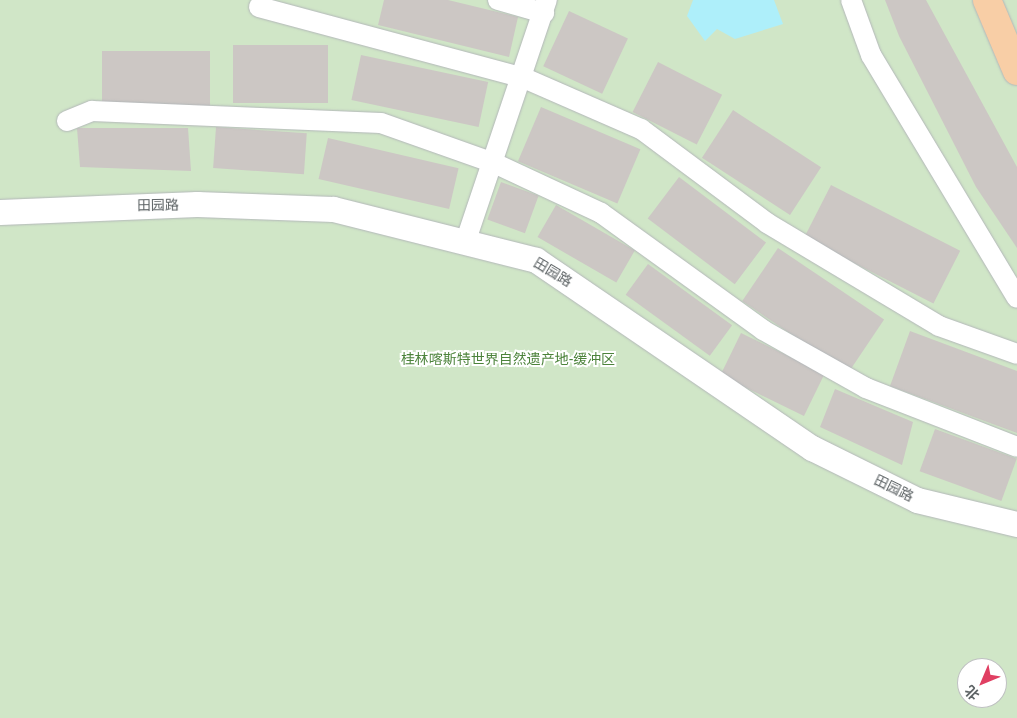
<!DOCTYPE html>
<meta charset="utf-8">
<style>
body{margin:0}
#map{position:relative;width:1017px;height:718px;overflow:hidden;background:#f0ece8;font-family:Helvetica,"Noto Sans SC",sans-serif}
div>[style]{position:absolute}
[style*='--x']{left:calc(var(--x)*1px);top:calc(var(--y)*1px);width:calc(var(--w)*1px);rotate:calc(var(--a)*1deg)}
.green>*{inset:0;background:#d0e6c7}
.water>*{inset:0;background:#aeeffa}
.building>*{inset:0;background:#ccc7c4;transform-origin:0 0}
.roads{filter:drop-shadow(0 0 1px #b3b7b9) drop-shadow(0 0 1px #b3b7b9)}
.minor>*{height:20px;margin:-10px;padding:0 10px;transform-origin:10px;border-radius:10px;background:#fff}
.tertiary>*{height:25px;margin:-12.5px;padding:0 12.5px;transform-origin:12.5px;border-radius:12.5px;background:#fff}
.trunk>*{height:28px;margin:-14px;padding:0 14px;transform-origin:14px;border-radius:14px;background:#f8cea6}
span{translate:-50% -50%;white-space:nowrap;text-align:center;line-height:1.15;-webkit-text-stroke:4px #fff;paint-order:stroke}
.street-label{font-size:14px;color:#5f6567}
.park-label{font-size:14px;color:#4c833b}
.north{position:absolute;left:957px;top:658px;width:50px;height:50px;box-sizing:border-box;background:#fff;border:1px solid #bfc1c2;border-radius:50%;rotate:225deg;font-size:14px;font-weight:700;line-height:20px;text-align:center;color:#5f6567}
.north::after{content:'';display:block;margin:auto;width:18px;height:22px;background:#e03f62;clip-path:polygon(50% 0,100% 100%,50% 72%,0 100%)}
</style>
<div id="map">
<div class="green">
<i style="clip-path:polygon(evenodd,0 0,1017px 0,1017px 718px,0 718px,0 0,967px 668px,997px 668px,997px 698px,967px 698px,967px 668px)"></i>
</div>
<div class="water">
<i style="clip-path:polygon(693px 0,774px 0,783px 24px,735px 39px,717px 29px,705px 41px,687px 16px)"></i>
</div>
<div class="building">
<i style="clip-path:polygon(384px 0,448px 0,518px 17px,509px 57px,378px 25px)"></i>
<i style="clip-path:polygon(885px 0,926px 0,1017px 167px,1017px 248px,976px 187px,899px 36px)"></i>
<i style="left:569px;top:11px;width:65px;height:61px;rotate:25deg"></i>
<i style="left:233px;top:45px;width:95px;height:58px"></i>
<i style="left:102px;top:51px;width:108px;height:55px"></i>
<i style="left:361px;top:55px;width:130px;height:46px;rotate:12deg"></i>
<i style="left:658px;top:62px;width:72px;height:56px;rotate:27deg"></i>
<i style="left:541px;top:107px;width:108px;height:59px;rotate:23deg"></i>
<i style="left:733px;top:110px;width:105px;height:57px;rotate:33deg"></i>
<i style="left:216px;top:127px;width:91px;height:41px;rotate:4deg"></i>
<i style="clip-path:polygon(77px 128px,188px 128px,191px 171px,80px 167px)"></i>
<i style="left:328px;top:138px;width:134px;height:42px;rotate:13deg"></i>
<i style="left:679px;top:177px;width:109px;height:52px;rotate:37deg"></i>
<i style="left:501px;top:182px;width:40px;height:40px;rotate:20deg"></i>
<i style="left:831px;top:185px;width:145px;height:59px;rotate:27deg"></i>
<i style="left:556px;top:205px;width:91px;height:37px;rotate:30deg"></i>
<i style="left:778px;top:248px;width:128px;height:64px;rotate:34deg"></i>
<i style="left:648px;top:264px;width:104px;height:38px;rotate:36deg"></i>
<i style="clip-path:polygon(910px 331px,1017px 371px,1017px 433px,890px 386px)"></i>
<i style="left:741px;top:333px;width:93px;height:47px;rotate:26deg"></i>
<i style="clip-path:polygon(835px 389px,913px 422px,902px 465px,820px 427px)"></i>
<i style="left:935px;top:429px;width:87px;height:45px;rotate:20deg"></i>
</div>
<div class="roads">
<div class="minor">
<i style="--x:498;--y:0;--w:48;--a:15.8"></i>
<i style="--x:851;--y:0;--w:59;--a:70"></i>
<i style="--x:871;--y:55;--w:283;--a:59"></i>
<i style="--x:259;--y:7;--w:274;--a:15"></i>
<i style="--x:524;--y:78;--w:128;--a:23.6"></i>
<i style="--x:641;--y:129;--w:157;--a:36.7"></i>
<i style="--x:767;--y:223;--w:200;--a:30.9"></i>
<i style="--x:939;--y:326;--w:83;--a:19.7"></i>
<i style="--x:67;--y:121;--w:27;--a:-22"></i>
<i style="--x:92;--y:111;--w:289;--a:2.4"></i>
<i style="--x:381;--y:123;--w:120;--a:19.5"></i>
<i style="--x:494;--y:163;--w:118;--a:25"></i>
<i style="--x:601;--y:213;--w:200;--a:35.8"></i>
<i style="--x:763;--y:330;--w:118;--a:29.4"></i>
<i style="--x:866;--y:388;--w:162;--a:21.3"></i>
<i style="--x:466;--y:240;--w:253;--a:-71.4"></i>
</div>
<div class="tertiary">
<i style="--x:0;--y:212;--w:197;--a:-2.3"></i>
<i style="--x:197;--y:204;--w:136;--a:2.1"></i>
<i style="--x:333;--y:209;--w:209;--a:14.1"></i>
<i style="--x:536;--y:260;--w:334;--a:34.3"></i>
<i style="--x:812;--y:448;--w:117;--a:26.3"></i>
<i style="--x:917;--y:500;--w:103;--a:13.5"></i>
</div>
<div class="trunk">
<i style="--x:987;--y:0;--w:77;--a:67.1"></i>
</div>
</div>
<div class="street-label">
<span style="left:158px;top:205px;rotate:-1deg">田园路</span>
<span style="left:553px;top:272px;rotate:31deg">田园路</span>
<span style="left:894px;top:488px;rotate:26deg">田园路</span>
</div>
<div class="park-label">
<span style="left:508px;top:359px">桂林喀斯特世界自然遗产地-缓冲区</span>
</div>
<div class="north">北</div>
</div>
